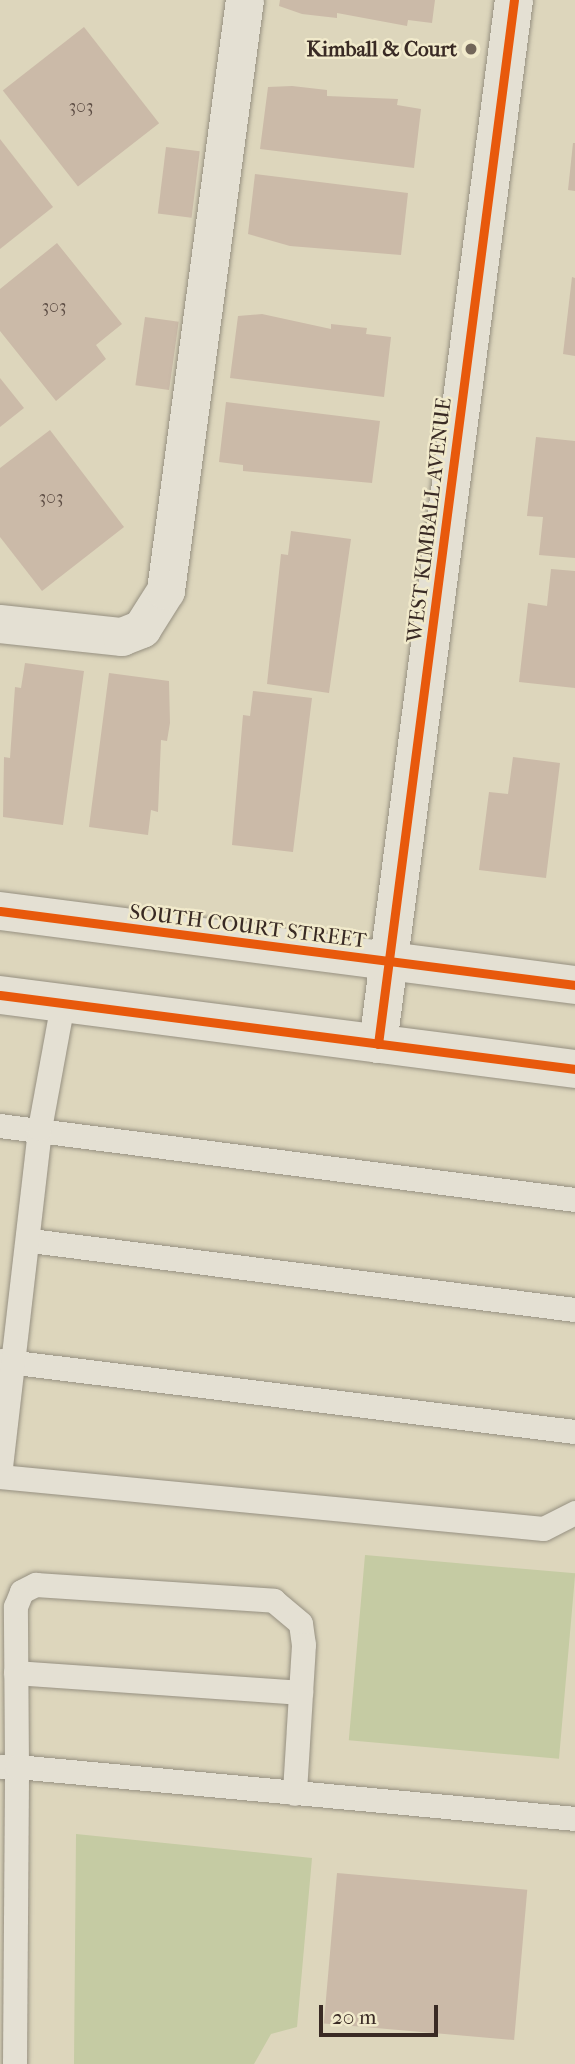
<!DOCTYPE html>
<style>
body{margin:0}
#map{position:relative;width:575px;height:2064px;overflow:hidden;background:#ddd6bc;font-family:"IM FELL French Canon",serif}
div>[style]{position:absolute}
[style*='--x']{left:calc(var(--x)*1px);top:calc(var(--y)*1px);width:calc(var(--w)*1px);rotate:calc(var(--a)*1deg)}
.green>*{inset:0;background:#c5cba3;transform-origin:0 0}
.building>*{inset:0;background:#cbbaa8;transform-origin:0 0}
.roads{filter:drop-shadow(0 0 2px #969081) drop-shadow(0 0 2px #969081)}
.lane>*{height:24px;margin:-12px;padding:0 12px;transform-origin:12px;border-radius:12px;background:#e4e0d3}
.street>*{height:38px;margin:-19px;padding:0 19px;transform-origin:19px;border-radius:19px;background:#e4e0d3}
.secondary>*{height:38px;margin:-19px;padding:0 19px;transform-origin:19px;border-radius:19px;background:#e4e0d3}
.cycleway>*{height:9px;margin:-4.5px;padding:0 4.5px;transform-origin:4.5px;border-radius:4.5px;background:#e8590c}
.dots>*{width:19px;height:19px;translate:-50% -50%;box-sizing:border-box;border:4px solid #f1eacb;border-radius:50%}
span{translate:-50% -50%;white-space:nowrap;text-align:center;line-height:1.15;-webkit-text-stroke:5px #f1eacb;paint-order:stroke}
.number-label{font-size:18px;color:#5e4e45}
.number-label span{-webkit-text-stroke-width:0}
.poi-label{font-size:21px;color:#392a24;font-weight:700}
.right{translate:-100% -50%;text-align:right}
.street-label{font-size:21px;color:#392a24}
.scale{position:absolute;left:319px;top:2005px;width:119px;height:32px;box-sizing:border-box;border:4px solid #392a24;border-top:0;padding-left:9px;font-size:21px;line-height:24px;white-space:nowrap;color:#392a24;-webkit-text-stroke:5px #f1eacb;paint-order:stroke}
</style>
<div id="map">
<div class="green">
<i style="left:365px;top:1555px;width:211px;height:186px;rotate:5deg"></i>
<i style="clip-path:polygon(76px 1834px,312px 1858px,297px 2027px,271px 2034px,254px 2064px,74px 2064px)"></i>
</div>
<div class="building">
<i style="clip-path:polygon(280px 0,435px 0,432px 23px,408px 20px,407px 26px,337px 13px,337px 18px,302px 14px,279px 6px)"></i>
<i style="left:84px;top:27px;width:122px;height:103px;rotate:52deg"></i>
<i style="clip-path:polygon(292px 86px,327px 90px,327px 96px,398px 99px,397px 105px,421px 109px,414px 168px,260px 149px,268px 87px)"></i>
<i style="clip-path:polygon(0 139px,53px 207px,0 249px)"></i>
<i style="clip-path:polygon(573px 143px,575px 143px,575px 191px,568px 190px)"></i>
<i style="left:166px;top:147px;width:34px;height:67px;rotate:7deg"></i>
<i style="clip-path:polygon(255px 174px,408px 193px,401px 255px,290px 246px,248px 234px)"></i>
<i style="clip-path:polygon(57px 243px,122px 324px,96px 345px,106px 359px,56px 401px,0 331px,0 289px)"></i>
<i style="clip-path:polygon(572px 277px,575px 278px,575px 356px,563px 354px)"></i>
<i style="clip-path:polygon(262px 314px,331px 329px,331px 324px,367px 328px,366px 334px,391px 337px,384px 397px,230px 378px,238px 316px)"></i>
<i style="left:145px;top:317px;width:34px;height:69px;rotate:8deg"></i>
<i style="clip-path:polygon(0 378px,24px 408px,0 427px)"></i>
<i style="clip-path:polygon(226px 402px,380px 421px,372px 483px,243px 471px,243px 465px,219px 462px)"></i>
<i style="clip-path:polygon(50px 430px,124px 527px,42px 591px,0 537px,0 468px)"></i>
<i style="clip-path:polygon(536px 437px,575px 441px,575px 558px,539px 555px,543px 517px,527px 516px)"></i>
<i style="clip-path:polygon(291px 531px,351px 539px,329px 693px,267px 684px,281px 554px,288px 555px)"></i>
<i style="clip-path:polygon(551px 569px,575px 571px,575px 688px,519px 682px,528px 603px,547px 606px)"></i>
<i style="clip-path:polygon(25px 663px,84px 671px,63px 825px,3px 817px,4px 757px,10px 758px,15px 687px,21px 688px)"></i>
<i style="clip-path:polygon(109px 673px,169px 681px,170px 723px,167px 741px,161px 740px,158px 812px,151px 810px,148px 835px,89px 827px)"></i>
<i style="clip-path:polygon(253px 691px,312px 698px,293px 852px,232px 845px,243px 715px,250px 716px)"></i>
<i style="clip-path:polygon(513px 757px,560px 763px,546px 878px,479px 870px,489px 792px,508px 794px)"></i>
<i style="left:337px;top:1873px;width:191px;height:151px;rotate:5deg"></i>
</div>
<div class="roads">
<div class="lane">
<i style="--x:0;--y:1126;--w:580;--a:7.33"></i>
<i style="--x:31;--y:1241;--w:548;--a:7.23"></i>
<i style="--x:0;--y:1361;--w:579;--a:7.04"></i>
<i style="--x:0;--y:1476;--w:349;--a:-83.4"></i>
<i style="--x:40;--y:1129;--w:127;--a:-79.6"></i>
<i style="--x:0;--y:1477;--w:546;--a:5.46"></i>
<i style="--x:544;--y:1529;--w:35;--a:-27"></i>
<i style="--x:16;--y:1673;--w:286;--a:4"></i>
<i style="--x:1;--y:1767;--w:16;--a:0"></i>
<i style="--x:17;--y:1767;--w:160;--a:-90.4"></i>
<i style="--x:16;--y:1607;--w:16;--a:-68"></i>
<i style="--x:22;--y:1592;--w:16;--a:-27"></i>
<i style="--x:36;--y:1585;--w:239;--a:3.8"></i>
<i style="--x:274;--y:1601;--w:35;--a:40"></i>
<i style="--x:301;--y:1624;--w:21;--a:82"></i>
<i style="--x:304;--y:1645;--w:149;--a:93.5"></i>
<i style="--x:15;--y:2064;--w:297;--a:-89.6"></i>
<i style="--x:17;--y:1767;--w:560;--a:5.32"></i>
</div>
<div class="street">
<i style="--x:0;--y:624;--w:123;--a:6.1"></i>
<i style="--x:122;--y:637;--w:22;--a:-22"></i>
<i style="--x:142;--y:629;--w:45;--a:-57.7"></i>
<i style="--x:166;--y:591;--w:596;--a:-82.39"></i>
<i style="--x:378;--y:1044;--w:1053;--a:-82.58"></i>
</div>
<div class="secondary">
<i style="--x:0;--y:911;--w:580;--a:7.33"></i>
<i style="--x:0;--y:995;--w:580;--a:7.33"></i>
</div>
</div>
<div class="cycleway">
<i style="--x:0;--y:911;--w:580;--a:7.33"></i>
<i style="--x:0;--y:995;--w:580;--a:7.33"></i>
<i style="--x:378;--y:1044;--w:1053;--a:-82.58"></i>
</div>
<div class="dots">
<i style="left:471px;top:49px;background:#726659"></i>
</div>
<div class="number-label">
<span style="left:81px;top:107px">303</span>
<span style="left:54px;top:307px">303</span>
<span style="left:51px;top:498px">303</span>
</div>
<div class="poi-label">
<span class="right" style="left:457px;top:49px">Kimball &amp; Court</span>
</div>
<div class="street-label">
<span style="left:429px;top:520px;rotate:-83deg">WEST KIMBALL AVENUE</span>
<span style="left:248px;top:926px;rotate:7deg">SOUTH COURT STREET</span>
</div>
<div class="scale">20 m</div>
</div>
